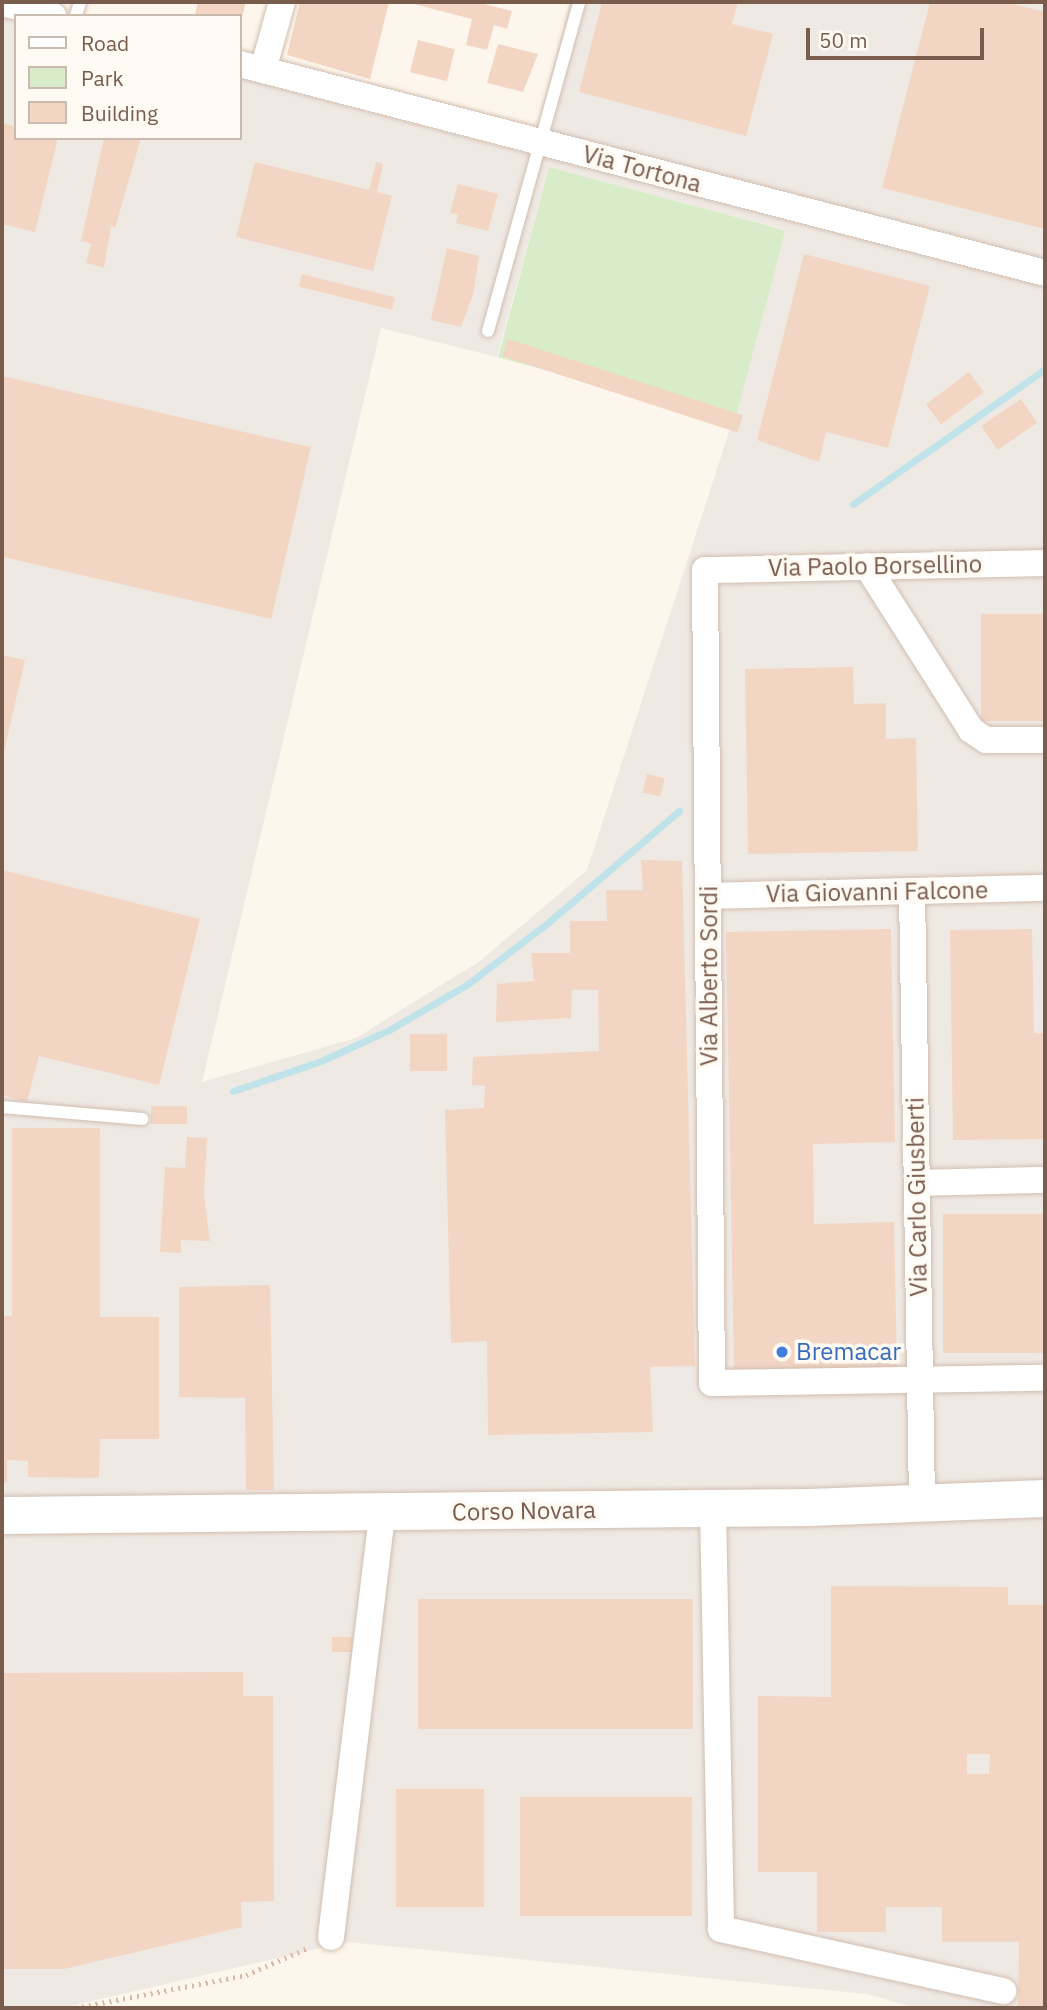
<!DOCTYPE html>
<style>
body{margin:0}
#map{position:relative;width:1047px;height:2010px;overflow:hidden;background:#fdf6ec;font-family:"IBM Plex Sans",sans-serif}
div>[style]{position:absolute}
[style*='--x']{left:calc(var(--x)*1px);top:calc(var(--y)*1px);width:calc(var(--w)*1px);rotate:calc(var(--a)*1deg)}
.industrial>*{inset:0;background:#efe9e4}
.green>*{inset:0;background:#d8ecc9;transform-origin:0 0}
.stream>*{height:7px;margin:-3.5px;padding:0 3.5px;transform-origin:3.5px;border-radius:3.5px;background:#bfe3e8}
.building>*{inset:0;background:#f3d5c3;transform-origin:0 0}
.path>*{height:4.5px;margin-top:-2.25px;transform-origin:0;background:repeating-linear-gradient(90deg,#d9b8a5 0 2px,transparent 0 7px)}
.roads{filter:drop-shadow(0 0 2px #d1beb0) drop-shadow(0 0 2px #d1beb0)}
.lane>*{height:12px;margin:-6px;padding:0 6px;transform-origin:6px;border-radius:6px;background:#fff}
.street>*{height:26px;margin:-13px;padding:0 13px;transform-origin:13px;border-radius:13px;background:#fff}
.secondary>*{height:37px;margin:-18.5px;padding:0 18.5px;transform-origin:18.5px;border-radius:18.5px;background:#fff}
.dots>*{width:19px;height:19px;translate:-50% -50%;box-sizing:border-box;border:4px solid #fffaf3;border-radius:50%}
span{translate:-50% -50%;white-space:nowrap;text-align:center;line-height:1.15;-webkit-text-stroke:7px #fffaf3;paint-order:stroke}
.street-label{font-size:24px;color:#7a5c4d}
.shop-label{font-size:24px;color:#366cbe}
.left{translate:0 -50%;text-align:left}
.frame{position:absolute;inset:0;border:4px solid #7a5c4d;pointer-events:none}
.legend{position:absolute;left:14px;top:14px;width:228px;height:126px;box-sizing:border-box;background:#fffaf3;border:2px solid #cabbb1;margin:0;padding:9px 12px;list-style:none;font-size:21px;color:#7a5c4d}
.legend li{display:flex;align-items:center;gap:14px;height:35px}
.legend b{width:35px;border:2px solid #cabbb1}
.scale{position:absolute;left:806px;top:28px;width:178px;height:32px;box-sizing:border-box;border:4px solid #7a5c4d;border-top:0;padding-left:9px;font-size:21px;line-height:24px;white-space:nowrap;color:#7a5c4d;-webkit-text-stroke:5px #fffaf3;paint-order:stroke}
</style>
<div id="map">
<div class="industrial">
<i style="clip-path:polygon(evenodd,570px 2px,1045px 2px,1045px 2008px,916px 2008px,867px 1994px,347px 1942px,62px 2008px,2px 2008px,2px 15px,16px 19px,16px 138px,240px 138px,240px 78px,530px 154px,570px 2px,549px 167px,786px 230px,729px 432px,587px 870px,480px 961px,356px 1038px,202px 1082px,381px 328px,497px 357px,549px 167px)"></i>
</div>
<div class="green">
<i style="left:549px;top:167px;width:245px;height:197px;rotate:15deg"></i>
</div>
<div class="stream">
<i style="--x:853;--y:504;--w:235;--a:-35.1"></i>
<i style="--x:233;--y:1091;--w:93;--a:-18.8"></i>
<i style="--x:321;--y:1061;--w:75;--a:-24.5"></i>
<i style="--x:389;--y:1030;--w:91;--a:-30.2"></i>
<i style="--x:468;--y:984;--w:103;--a:-37.5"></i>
<i style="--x:550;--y:921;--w:170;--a:-40.5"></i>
</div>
<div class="building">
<i style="clip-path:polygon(198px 2px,246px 2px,241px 21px,240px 16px,195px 14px)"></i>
<i style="clip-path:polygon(300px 2px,389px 2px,370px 79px,287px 55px)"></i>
<i style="clip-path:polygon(406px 2px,476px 2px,512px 11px,507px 29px,494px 25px,487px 50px,466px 45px,472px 19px)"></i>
<i style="clip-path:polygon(602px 2px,738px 2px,732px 24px,773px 34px,746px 136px,579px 92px)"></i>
<i style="clip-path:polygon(930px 2px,1005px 2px,1045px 12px,1045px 229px,882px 188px)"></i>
<i style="left:418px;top:40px;width:38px;height:33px;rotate:14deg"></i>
<i style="clip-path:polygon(498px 44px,538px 54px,523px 92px,487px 83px)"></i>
<i style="clip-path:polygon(2px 123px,16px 127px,16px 138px,58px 138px,35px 232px,2px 224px)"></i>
<i style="clip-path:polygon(104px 138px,141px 138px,115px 228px,111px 226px,104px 268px,86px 263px,91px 244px,81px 241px)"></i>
<i style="clip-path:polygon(255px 162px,369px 190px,376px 162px,383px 164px,377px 192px,392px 196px,373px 271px,236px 237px)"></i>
<i style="clip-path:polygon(458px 184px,498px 194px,488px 231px,456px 223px,458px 215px,450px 213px)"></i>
<i style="clip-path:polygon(447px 248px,479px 256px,473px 295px,461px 327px,431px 320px)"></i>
<i style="clip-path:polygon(804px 254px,930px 286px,888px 448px,826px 432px,819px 462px,757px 440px)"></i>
<i style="left:302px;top:274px;width:96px;height:13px;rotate:14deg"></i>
<i style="left:508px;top:339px;width:247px;height:18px;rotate:18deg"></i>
<i style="left:969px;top:372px;width:25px;height:54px;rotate:53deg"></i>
<i style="left:2px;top:376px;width:317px;height:176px;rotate:13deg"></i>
<i style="left:1021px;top:399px;width:29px;height:48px;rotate:56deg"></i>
<i style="left:1045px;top:614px;width:107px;height:64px;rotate:90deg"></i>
<i style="clip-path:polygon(2px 655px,25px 660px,3px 756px,2px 756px)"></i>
<i style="clip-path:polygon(853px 667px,854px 704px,886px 703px,886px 739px,916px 738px,918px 851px,748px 854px,745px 669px)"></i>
<i style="left:647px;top:774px;width:18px;height:19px;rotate:13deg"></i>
<i style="clip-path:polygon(641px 860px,682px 861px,695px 1366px,650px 1367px,653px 1432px,488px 1435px,487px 1341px,451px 1343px,445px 1110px,484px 1108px,485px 1086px,472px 1085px,473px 1057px,599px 1051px,598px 990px,572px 990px,571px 1018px,496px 1022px,497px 984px,534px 981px,531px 953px,570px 953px,570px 921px,607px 921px,606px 890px,643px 890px)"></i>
<i style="clip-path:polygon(2px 870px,200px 919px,159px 1085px,39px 1056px,27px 1102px,2px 1095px)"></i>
<i style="clip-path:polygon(891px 929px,895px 1142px,813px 1144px,814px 1224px,894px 1222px,897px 1368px,734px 1371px,726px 932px)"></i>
<i style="clip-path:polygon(1032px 929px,1034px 1033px,1045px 1033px,1045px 1139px,953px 1140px,950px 930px)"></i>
<i style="left:410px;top:1034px;width:37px;height:37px"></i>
<i style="left:187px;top:1106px;width:18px;height:36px;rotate:90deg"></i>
<i style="clip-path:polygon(12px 1128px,100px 1128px,100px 1317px,159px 1317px,159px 1439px,100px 1439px,99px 1478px,28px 1477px,28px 1461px,7px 1460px,7px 1482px,2px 1482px,2px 1316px,12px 1316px)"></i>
<i style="clip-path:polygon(187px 1137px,207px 1138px,204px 1195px,210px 1241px,181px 1240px,181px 1253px,160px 1252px,165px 1167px,185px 1168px)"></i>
<i style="left:1045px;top:1214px;width:139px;height:102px;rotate:90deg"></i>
<i style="clip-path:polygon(270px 1285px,274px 1490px,246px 1490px,245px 1398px,179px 1397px,179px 1287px)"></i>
<i style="clip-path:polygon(evenodd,831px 1586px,1008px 1587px,1008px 1605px,1045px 1605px,1045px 2008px,1018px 2008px,1019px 1942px,942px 1942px,942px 1907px,886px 1907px,886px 1932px,817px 1932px,817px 1872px,758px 1872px,758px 1696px,831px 1697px,831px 1586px,967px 1754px,990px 1754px,989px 1774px,967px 1774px,967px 1754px)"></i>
<i style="left:693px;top:1599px;width:130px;height:275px;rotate:90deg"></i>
<i style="left:352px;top:1637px;width:15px;height:20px;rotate:90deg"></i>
<i style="clip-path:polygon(243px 1672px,243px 1696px,273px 1696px,274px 1901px,241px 1902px,242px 1927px,64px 1969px,2px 1969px,2px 1673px)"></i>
<i style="left:396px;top:1789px;width:88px;height:118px"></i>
<i style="left:692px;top:1797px;width:119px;height:172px;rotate:90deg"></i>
</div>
<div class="path">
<i style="--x:75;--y:2008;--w:174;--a:-10.9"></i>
<i style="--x:246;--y:1975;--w:70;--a:-23.6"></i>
</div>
<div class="roads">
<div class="lane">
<i style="--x:76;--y:16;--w:15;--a:-74"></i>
<i style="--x:488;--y:331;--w:341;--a:-74.5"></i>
<i style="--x:2;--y:1107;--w:141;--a:4.9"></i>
</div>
<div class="street">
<i style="--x:2;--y:3;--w:53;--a:14.3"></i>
<i style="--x:240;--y:64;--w:832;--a:14.55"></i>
<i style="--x:263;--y:70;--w:71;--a:-74.4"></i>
<i style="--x:1045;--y:563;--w:340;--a:178.8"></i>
<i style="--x:705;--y:570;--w:813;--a:89.51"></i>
<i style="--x:712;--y:1383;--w:333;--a:-0.9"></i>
<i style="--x:867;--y:566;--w:194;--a:57.6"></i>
<i style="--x:971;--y:730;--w:18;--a:34"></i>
<i style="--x:986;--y:740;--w:59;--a:0"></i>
<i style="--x:912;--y:891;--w:612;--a:89.06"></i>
<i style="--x:708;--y:896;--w:337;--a:-1.4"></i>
<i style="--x:918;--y:1183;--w:127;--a:-1.4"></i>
<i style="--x:713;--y:1508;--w:421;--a:88.9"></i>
<i style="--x:721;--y:1929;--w:289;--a:12.4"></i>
<i style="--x:331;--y:1937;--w:427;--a:-83.1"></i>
</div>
<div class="secondary">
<i style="--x:2;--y:1515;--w:808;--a:-0.57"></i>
<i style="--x:810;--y:1507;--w:235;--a:-2.2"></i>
</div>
</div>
<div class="dots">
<i style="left:782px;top:1352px;background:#3f7fe0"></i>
</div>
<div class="street-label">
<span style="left:642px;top:169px;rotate:15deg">Via Tortona</span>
<span style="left:875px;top:566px;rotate:-1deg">Via Paolo Borsellino</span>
<span style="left:877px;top:892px;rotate:-1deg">Via Giovanni Falcone</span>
<span style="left:709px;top:976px;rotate:-90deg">Via Alberto Sordi</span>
<span style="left:917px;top:1197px;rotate:-91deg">Via Carlo Giusberti</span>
<span style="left:524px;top:1511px;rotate:-1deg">Corso Novara</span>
</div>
<div class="shop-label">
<span class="left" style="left:796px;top:1352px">Bremacar</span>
</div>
<div class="frame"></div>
<ul class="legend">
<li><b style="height:9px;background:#fff"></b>Road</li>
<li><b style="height:19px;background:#d8ecc9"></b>Park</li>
<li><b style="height:19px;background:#f3d5c3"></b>Building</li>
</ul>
<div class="scale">50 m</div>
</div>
